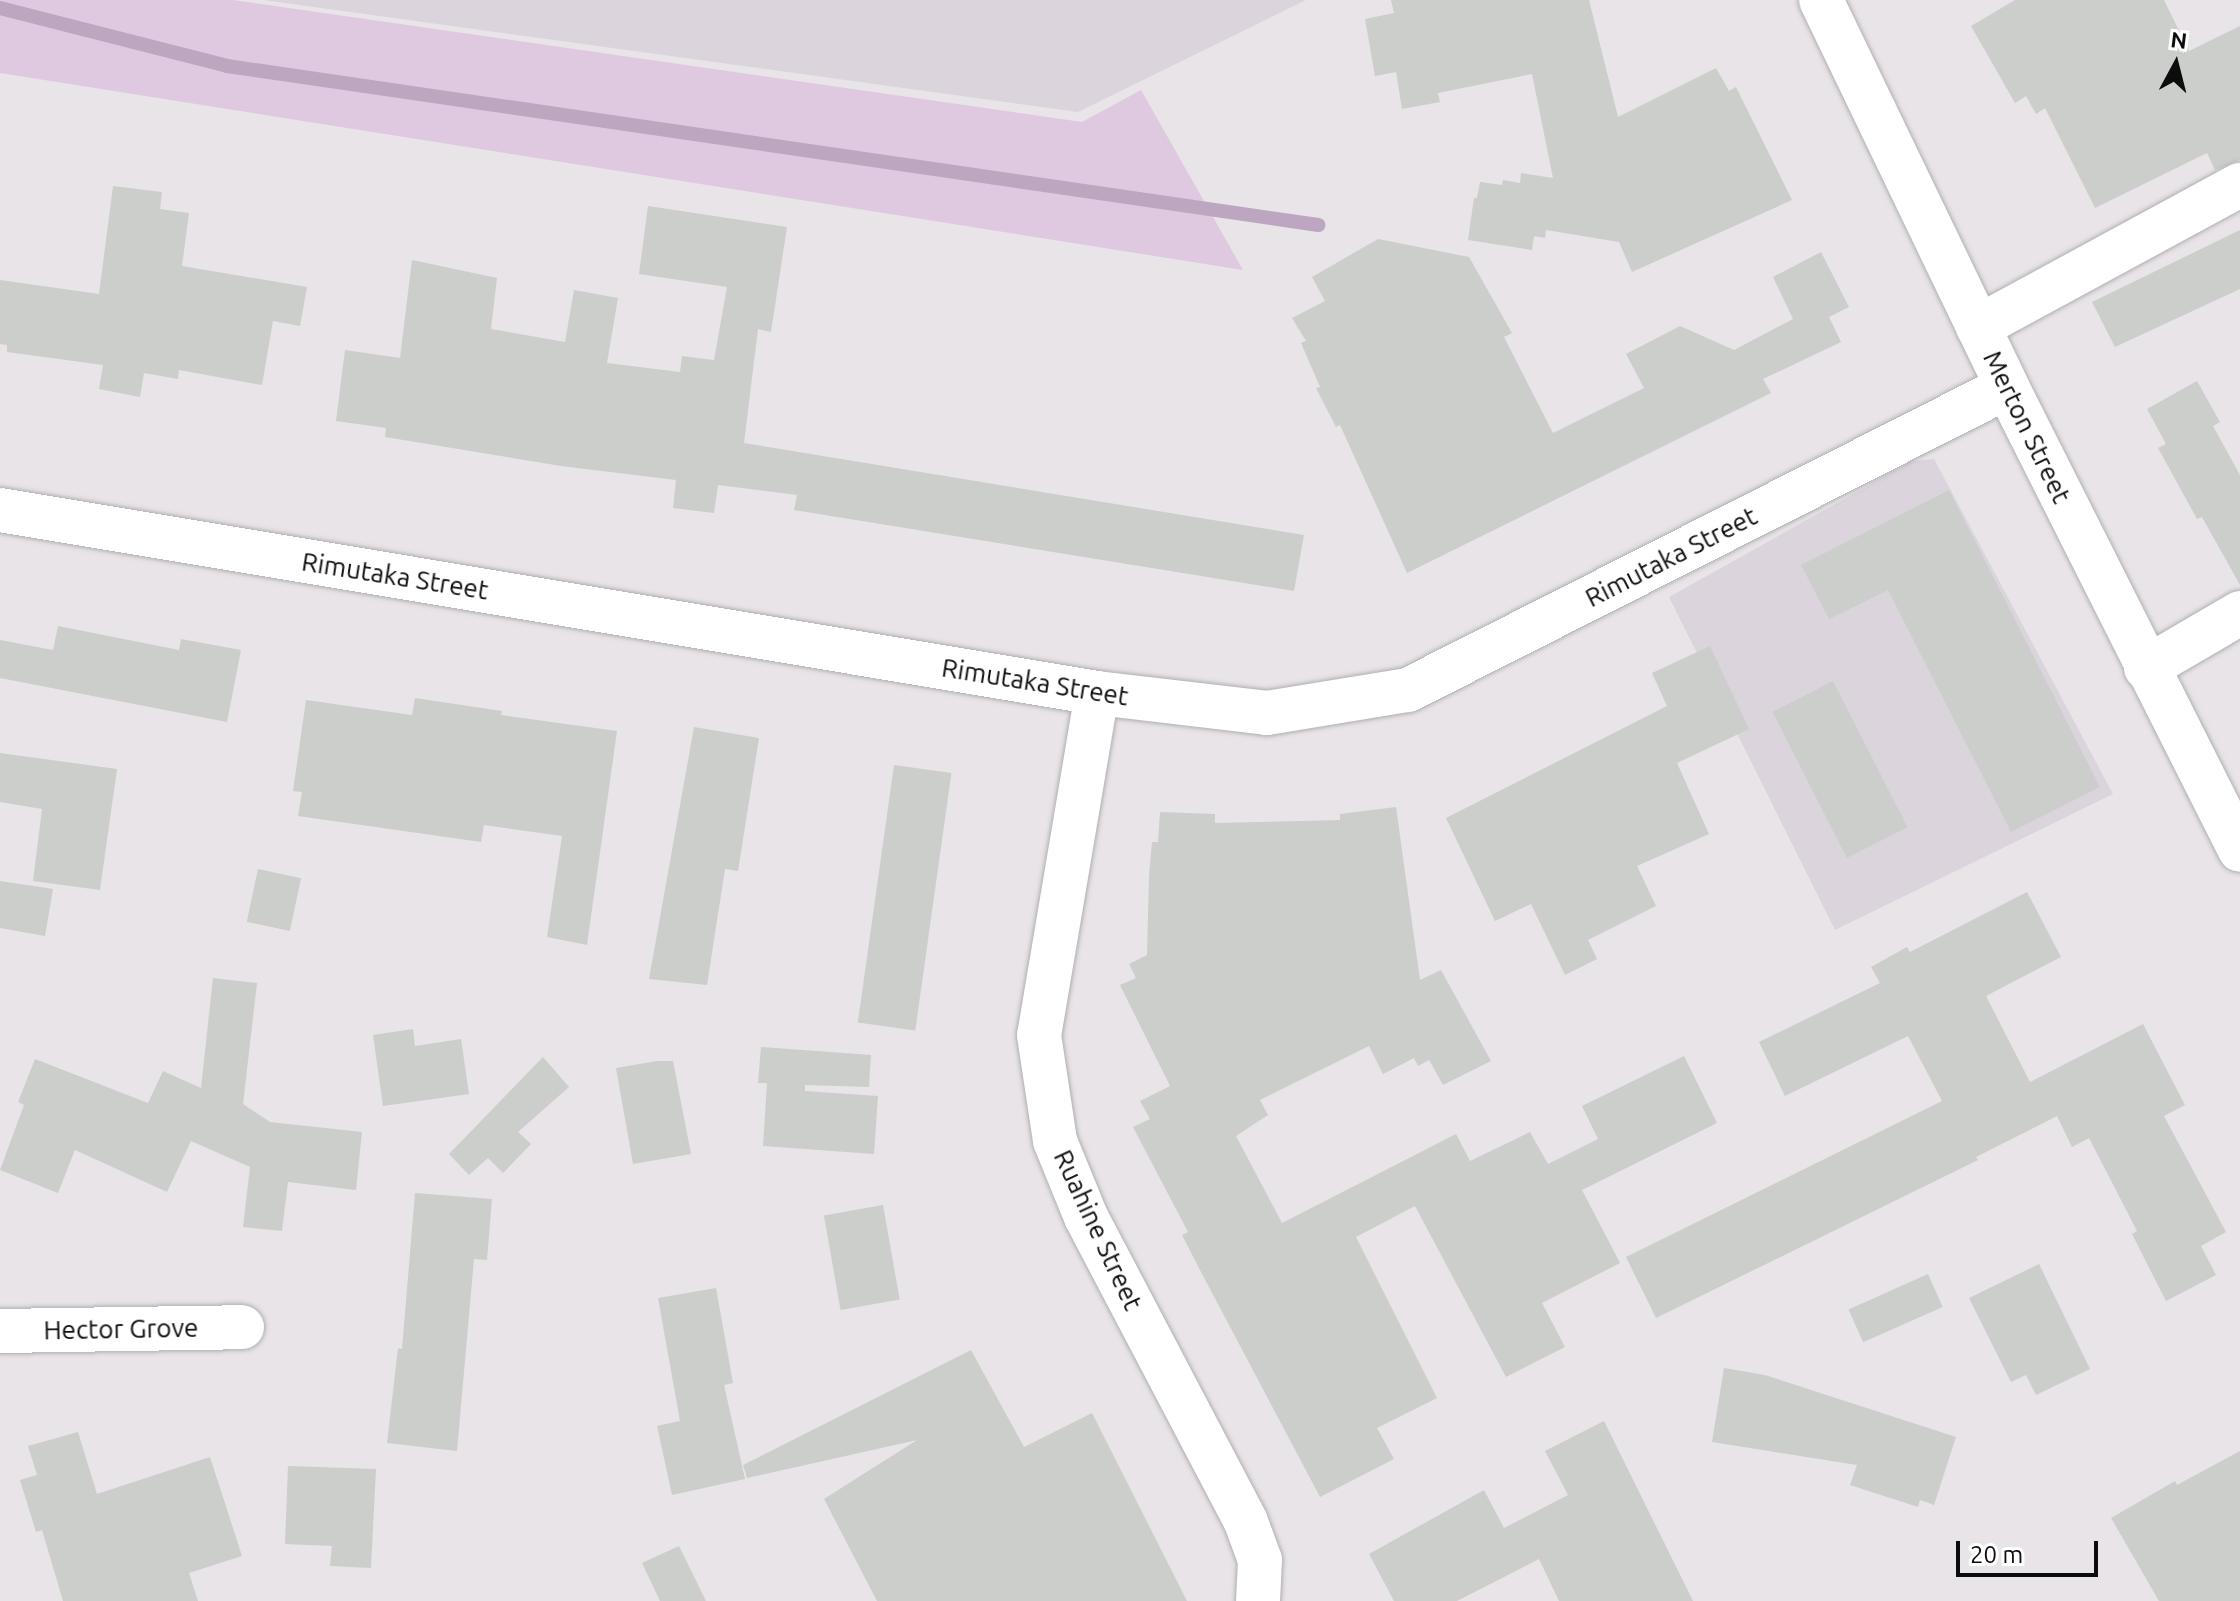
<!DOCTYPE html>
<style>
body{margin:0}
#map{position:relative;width:2240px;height:1601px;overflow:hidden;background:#e8e4e8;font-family:Ubuntu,sans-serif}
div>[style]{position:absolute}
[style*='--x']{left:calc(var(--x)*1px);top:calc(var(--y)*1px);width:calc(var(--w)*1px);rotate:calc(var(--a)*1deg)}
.built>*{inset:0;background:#dcd4dd}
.green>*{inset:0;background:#dec9e1}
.stream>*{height:14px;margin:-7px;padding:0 7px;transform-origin:7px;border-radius:7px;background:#bca6c0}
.building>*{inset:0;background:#cbcecb;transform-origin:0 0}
.roads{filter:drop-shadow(0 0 2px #b1aeb2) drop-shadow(0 0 2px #b1aeb2)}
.minor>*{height:44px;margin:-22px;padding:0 22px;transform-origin:22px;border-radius:22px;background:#fff}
span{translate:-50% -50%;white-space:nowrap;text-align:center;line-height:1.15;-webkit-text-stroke:8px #fff;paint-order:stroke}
.street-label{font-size:26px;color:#0d0c0d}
.north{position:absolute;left:2136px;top:24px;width:80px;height:80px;-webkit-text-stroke:6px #fff;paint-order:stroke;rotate:7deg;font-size:22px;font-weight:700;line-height:32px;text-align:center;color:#0d0c0d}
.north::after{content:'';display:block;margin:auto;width:28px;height:36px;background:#0d0c0d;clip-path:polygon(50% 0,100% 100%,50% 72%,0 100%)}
.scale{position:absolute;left:1956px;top:1541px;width:142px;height:36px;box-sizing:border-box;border:4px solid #0d0c0d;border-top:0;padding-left:10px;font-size:24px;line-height:28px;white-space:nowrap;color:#0d0c0d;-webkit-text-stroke:6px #fff;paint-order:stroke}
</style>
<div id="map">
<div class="built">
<i style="clip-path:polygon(263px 0,1306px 0,1078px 112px)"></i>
<i style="clip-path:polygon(1934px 459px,2113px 794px,1835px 930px,1669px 597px,1912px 461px)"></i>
</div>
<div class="green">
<i style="clip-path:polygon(0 0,233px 0,1082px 122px,1141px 90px,1243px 270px,0 73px)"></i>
</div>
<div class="stream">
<i style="--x:0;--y:8;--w:234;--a:14.3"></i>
<i style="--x:227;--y:66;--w:1103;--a:8.29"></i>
</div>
<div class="building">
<i style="clip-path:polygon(1391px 0,1589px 0,1618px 117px,1716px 68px,1729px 91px,1736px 87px,1792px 200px,1632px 272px,1619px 242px,1546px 230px,1545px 238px,1534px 236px,1532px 250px,1468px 240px,1474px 198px,1477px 198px,1480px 182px,1502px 185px,1503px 180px,1520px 183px,1521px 173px,1553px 178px,1532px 74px,1438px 93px,1440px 102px,1402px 109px,1396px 72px,1375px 76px,1365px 19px,1394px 13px)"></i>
<i style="clip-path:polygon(2015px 0,2164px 0,2189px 51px,2240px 26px,2240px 160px,2215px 170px,2207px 153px,2095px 208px,2045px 108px,2036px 114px,2026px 96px,2015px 103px,1971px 26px)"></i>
<i style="clip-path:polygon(113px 186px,162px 192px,160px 209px,189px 213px,182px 266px,307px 287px,300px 326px,273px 321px,262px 385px,179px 370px,178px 379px,144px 373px,140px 397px,99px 389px,103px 365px,7px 352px,7px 345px,0 344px,0 280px,99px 294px)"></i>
<i style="clip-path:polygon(648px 206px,787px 227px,771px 332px,758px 329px,744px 443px,1304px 535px,1294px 591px,794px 510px,797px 495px,718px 485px,714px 513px,673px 508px,676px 480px,561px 466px,385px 437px,386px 428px,336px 421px,345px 350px,400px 358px,412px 260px,497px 278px,491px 329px,565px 342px,574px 290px,618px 298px,607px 363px,680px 372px,682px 356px,714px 360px,727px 287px,639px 274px)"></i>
<i style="clip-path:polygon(2240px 230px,2240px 289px,2115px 347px,2092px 302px)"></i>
<i style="clip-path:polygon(1378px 239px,1469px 257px,1512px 333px,1504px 337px,1553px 433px,1644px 388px,1626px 354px,1680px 326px,1734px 350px,1793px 319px,1773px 277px,1821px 252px,1849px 307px,1829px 317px,1841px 342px,1763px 379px,1771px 393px,1407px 573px,1340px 425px,1336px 427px,1316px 388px,1320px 387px,1301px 343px,1306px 341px,1292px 318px,1325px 301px,1312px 277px)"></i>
<i style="clip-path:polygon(2197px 381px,2220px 422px,2213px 426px,2240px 475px,2240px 585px,2202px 517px,2197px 519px,2158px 448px,2166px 444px,2147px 409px)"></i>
<i style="clip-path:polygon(1949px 490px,2100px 787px,2011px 832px,1888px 590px,1829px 619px,1801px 565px)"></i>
<i style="clip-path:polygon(58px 626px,179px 650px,181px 639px,241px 650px,227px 722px,0 678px,0 640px,53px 650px)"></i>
<i style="clip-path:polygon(1710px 646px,1749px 729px,1677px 763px,1709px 834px,1637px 866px,1656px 906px,1588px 940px,1597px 959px,1565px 975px,1531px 904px,1495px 921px,1446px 818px,1667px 706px,1652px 673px)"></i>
<i style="left:1833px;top:681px;width:164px;height:68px;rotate:63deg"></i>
<i style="clip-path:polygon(415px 698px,502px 711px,501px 715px,617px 731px,587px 945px,547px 937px,562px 836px,484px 825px,481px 842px,298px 816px,302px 792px,293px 791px,306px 700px,412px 715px)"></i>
<i style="clip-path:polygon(694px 727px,759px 738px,738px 871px,725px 869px,707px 985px,649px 979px)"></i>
<i style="clip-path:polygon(0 753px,117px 769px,100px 890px,33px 881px,42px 809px,0 802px)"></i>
<i style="left:894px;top:765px;width:58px;height:260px;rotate:8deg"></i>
<i style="clip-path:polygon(1396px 807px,1420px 980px,1441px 970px,1491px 1061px,1443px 1085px,1429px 1060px,1418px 1066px,1414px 1058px,1383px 1074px,1369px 1046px,1260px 1100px,1268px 1115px,1236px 1136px,1282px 1223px,1456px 1134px,1470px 1161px,1530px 1132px,1548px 1164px,1598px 1139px,1582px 1106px,1684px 1056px,1717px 1123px,1582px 1190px,1620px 1263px,1542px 1303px,1565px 1347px,1506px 1377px,1415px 1206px,1356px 1237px,1437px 1398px,1377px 1428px,1394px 1459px,1320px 1497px,1201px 1272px,1182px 1235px,1188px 1232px,1133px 1127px,1150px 1119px,1140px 1101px,1170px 1086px,1120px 985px,1136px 978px,1129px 964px,1147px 955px,1149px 876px,1152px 842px,1158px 842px,1160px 812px,1215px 814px,1215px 823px,1340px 820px,1340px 814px)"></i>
<i style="left:258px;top:869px;width:44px;height:54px;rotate:12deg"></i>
<i style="clip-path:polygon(0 881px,53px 889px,45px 936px,0 928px)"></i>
<i style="clip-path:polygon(2027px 892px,2061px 957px,1986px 996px,2030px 1082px,2143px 1024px,2185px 1105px,2164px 1116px,2226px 1232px,2201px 1246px,2216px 1275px,2166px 1301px,2132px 1234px,2137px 1231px,2089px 1138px,2072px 1147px,2057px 1116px,1976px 1157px,1978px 1160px,1656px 1318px,1626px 1257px,1942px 1101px,1908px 1036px,1785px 1096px,1759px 1042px,1880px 983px,1871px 967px,1907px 947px,1910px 952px)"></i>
<i style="clip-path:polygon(213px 978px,257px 983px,243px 1104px,270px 1122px,362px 1132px,356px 1190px,288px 1182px,282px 1231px,243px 1227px,250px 1167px,191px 1141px,167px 1192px,75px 1150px,58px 1193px,0 1170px,24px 1105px,18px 1102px,35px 1059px,148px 1103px,163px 1071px,201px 1088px)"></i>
<i style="clip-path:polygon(413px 1029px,415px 1046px,461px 1039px,469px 1094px,383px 1106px,373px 1035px)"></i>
<i style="clip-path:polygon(761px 1047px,871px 1055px,869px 1087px,805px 1085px,805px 1091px,878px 1096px,874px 1154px,763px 1146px,767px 1083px,758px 1083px)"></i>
<i style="clip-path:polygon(543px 1057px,569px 1087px,518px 1132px,531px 1144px,503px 1173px,488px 1158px,469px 1175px,449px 1154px)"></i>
<i style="clip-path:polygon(657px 1061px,673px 1061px,691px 1154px,633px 1164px,616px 1068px)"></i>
<i style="clip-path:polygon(415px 1193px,492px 1199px,487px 1260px,474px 1259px,457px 1451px,387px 1443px,398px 1348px,402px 1349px)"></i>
<i style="left:883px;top:1205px;width:96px;height:60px;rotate:80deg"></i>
<i style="clip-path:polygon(2039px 1264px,2090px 1369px,2036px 1395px,2026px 1375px,2011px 1382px,1969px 1298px)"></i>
<i style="left:1928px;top:1274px;width:36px;height:87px;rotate:66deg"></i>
<i style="clip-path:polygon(716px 1288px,733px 1383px,724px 1385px,745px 1479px,672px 1495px,657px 1426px,680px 1421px,658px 1298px)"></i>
<i style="clip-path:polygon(971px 1350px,1024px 1447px,1092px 1413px,1187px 1601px,877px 1601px,824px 1499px,917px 1440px,747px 1478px,743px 1465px)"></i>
<i style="clip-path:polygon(1724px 1368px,1765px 1375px,1956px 1437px,1934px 1505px,1920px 1500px,1918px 1507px,1850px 1485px,1857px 1465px,1712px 1442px)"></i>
<i style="clip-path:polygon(1604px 1421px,1693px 1601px,1559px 1601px,1539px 1559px,1457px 1601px,1394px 1601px,1369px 1554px,1484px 1490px,1504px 1528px,1568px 1495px,1545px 1451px)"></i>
<i style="clip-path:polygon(78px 1432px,97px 1494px,210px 1457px,242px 1556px,189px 1573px,198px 1601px,63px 1601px,42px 1530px,36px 1532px,20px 1480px,37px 1475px,28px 1446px)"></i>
<i style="clip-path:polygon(2240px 1451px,2240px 1601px,2159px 1601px,2111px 1518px,2175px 1481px,2177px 1485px)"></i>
<i style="clip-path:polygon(288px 1466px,376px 1469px,371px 1568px,330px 1566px,332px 1546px,285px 1544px)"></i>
<i style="clip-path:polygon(679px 1546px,706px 1601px,660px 1601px,642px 1563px)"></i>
</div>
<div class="roads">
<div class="minor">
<i style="--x:1821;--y:0;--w:429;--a:64.3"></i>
<i style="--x:2007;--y:387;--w:518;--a:63.29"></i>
<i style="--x:1978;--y:327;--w:298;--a:-28.5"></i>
<i style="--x:0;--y:510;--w:1112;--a:9.47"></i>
<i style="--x:1097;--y:693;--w:171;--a:6.7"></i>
<i style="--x:1267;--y:713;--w:143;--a:-9.3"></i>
<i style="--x:1408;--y:690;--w:671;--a:-26.83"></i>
<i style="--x:2146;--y:668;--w:109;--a:-30.3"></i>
<i style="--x:1097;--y:693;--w:347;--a:99.6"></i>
<i style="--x:1039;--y:1035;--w:107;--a:81.4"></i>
<i style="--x:1055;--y:1141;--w:82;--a:67.8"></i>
<i style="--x:1086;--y:1217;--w:344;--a:62.3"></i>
<i style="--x:1246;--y:1522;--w:40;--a:69.8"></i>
<i style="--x:1260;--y:1560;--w:41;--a:92.8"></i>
<i style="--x:0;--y:1331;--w:242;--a:-0.9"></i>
</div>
</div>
<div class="street-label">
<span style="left:2027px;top:427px;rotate:64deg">Merton Street</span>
<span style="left:1671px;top:557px;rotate:-27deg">Rimutaka Street</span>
<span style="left:395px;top:576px;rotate:9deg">Rimutaka Street</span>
<span style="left:1035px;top:682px;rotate:9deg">Rimutaka Street</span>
<span style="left:1098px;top:1230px;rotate:65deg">Ruahine Street</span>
<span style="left:121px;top:1329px;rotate:-1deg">Hector Grove</span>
</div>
<div class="north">N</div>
<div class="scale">20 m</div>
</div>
